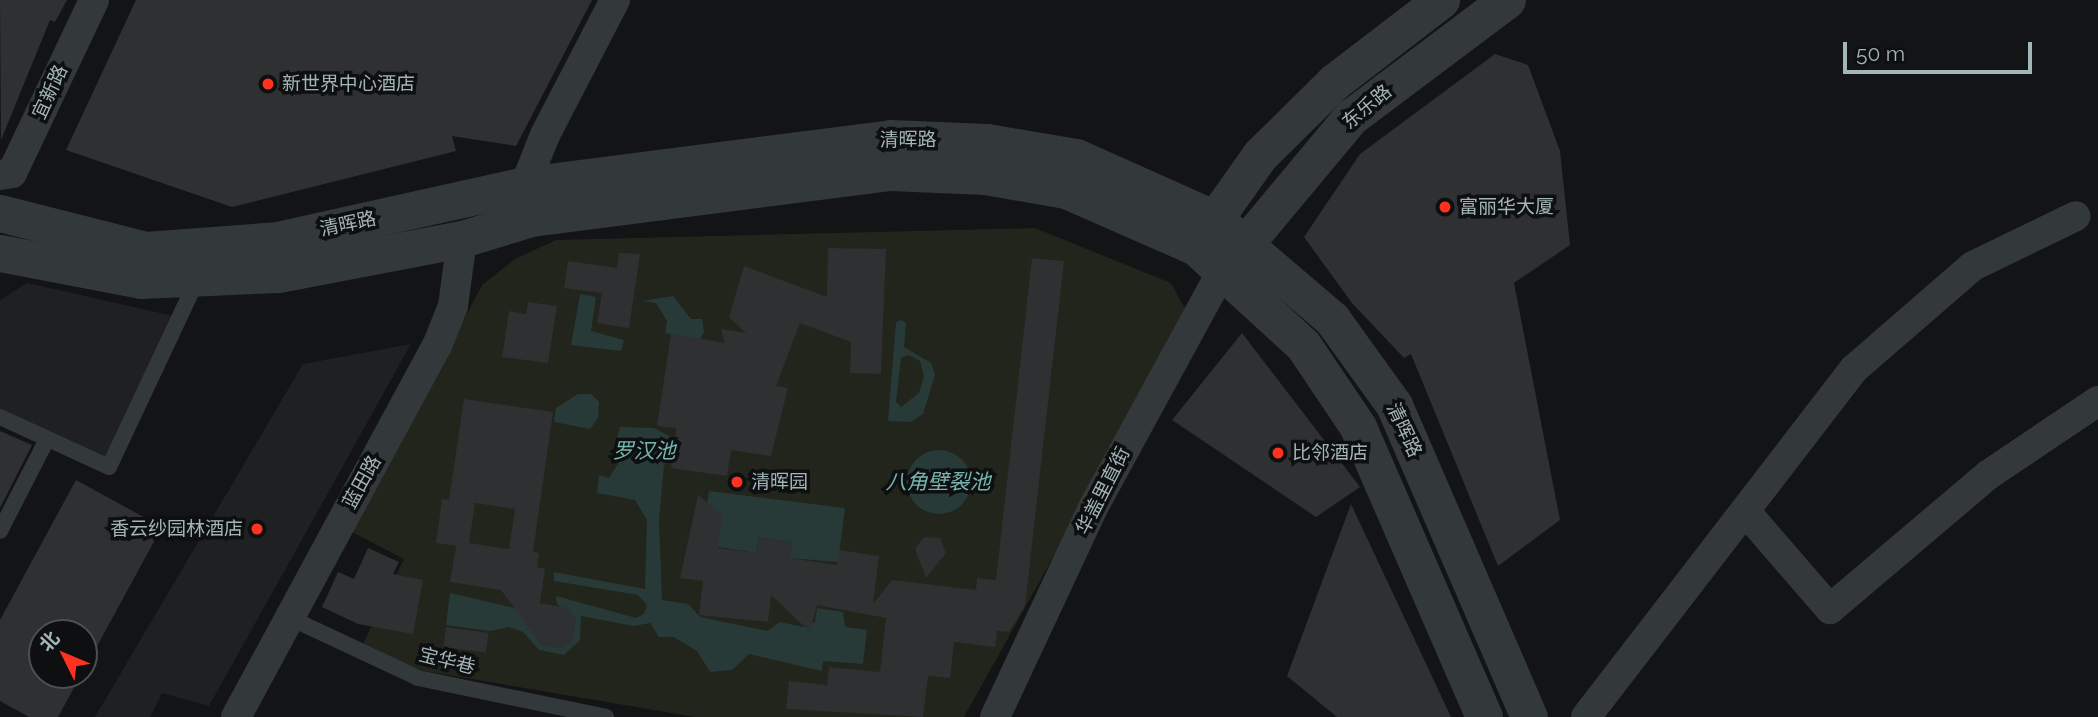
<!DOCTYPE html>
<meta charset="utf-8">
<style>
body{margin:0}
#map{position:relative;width:2098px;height:717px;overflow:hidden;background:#131415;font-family:Raleway,"Noto Sans SC",sans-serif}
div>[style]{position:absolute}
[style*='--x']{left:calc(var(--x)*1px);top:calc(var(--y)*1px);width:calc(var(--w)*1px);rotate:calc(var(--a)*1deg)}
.built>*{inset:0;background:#1f2022}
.green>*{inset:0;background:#21251c}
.water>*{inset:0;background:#283a37}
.round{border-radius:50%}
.building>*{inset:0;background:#2e3032;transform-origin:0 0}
.service>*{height:16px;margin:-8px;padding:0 8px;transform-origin:8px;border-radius:8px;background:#33383a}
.minor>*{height:30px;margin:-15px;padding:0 15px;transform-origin:15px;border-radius:15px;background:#33383a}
.tertiary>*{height:37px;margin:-18.5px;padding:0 18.5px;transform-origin:18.5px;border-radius:18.5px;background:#33383a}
.dots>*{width:19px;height:19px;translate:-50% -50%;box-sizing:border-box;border:4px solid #0e0f10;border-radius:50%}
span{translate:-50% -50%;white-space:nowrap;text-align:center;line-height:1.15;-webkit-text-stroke:7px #0e0f10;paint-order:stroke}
.poi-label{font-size:19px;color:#a3b5b7}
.left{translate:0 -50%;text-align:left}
.right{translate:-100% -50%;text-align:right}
.street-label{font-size:19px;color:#a3b5b7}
.water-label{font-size:21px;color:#76b6ae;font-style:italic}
.north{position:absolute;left:28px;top:619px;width:70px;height:70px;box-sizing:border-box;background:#0e0f10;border:2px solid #4a5153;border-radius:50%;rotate:313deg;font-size:19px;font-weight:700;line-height:28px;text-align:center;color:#a3b5b7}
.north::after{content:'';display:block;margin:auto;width:24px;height:32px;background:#ff3220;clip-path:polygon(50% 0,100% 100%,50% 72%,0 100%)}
.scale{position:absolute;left:1843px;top:42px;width:189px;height:32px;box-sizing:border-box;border:4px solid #a3b5b7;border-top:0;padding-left:9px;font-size:21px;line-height:24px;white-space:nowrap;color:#a3b5b7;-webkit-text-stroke:5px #0e0f10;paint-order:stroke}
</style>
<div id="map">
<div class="built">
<i style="clip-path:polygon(27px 283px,187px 319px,110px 475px,0 425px,0 300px)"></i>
<i style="clip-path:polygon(411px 344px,209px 706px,162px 693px,150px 717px,95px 717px,303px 364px)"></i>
</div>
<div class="green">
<i style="clip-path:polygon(1035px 228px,1171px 283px,1185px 309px,1123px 432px,964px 717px,695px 717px,425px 671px,361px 648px,404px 559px,352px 532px,482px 285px,515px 259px,556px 240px)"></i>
</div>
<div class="water">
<i style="clip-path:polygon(580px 294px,596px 297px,591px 331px,624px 340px,621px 351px,571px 345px)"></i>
<i style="clip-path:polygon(673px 296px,691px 319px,702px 319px,704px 332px,686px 364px,685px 337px,665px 333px,667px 321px,656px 303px,642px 301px)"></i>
<i style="clip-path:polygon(evenodd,901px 320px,906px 323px,904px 347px,931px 363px,935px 375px,923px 414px,911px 422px,888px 421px,896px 322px,901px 320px,909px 355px,920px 361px,924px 376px,919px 393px,901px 407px,896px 402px,901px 358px,909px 355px)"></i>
<i style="clip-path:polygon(578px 394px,591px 394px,599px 402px,598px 418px,590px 429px,554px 422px,556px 408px)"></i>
<i style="clip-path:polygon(620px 427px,654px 428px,673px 438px,671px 456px,664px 465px,659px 520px,662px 600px,688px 604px,700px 617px,767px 631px,780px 622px,803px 627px,815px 622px,817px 608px,843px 612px,845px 627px,867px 630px,863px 664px,823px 661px,822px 671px,749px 654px,732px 670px,710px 672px,697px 651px,674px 637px,659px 637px,650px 623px,634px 626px,581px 616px,580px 640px,564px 655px,539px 650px,523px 632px,509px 627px,490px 631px,446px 625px,450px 593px,536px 613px,533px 633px,541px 644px,561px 648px,572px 640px,576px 619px,557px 604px,556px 596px,636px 618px,644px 614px,647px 605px,638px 595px,554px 581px,554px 572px,645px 589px,647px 520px,635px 500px,597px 493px,599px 475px,609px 478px,621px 459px,615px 445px)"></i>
<i class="round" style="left:907px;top:450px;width:64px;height:64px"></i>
<i style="clip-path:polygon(709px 491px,845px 508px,838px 562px,789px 558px,792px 542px,759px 537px,756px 553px,701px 544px,721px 522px,716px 509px,706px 511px)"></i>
</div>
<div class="building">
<i style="clip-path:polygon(0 0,67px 0,55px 22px,50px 20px,1px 140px)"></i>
<i style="clip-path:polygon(136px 0,592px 0,516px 146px,452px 136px,456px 151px,232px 207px,66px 150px)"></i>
<i style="clip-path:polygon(1495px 54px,1528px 65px,1560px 151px,1570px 245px,1514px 283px,1560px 520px,1498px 566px,1411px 354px,1404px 358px,1352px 303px,1304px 237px,1360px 154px)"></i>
<i style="clip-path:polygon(828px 248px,886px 249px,881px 374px,850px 373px,851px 342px,800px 323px,776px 386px,788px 388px,771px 456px,731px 450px,727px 476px,671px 468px,676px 428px,657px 426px,671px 334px,725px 343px,721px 329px,746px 333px,729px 317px,744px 266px,827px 297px)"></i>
<i style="clip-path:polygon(619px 253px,640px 254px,629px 328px,597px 323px,602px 293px,564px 288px,568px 261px,617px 268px)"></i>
<i style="clip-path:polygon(1032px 258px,1064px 261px,1025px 606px,1009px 632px,997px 631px,995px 647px,954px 642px,950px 678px,928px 676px,923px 717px,786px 709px,789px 681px,827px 685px,829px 667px,880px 672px,886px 618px,817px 605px,810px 632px,771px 595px,768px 622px,699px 615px,703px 581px,680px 578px,698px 495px,722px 514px,718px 548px,756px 553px,759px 537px,792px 542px,789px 558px,837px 565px,839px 550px,879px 556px,873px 604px,892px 580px,976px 590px,977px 578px,996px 580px)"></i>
<i style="clip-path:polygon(528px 302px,557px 306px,548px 363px,502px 357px,509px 311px,526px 314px)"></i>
<i style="clip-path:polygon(1242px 333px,1360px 487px,1316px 517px,1172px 420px)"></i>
<i style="clip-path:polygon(evenodd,464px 399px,553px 412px,533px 552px,539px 553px,537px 567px,545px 569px,540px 603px,568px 608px,576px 619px,572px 640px,561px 648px,541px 644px,501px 590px,450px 582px,456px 546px,436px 543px,442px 499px,449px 500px,464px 399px,475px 503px,515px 509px,509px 549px,469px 543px,475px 503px)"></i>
<i style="clip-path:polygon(0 431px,32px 445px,0 508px)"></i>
<i style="clip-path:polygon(76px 480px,162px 527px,84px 670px,84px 633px,42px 633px,42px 675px,81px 675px,58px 717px,29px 717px,0 701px,0 620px)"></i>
<i style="clip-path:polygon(1351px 504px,1451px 717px,1337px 717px,1287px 676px)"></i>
<i style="clip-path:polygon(924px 537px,940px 538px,946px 553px,926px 578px,915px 549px)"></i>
<i style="clip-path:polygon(368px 548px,399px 562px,393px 574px,423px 580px,413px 634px,358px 624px,322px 607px,338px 572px,354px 579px)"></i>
<i style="left:446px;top:627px;width:43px;height:20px;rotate:8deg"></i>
</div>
<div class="service">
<i style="--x:0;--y:417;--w:120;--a:24.6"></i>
<i style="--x:109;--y:467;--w:209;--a:-64.8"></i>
<i style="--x:0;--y:531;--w:103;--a:-62.9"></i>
<i style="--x:288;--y:617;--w:144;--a:25.1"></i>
<i style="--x:418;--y:678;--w:192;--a:11.7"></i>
</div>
<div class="minor">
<i style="--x:0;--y:175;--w:12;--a:-9"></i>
<i style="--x:12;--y:173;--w:191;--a:-64.6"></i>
<i style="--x:525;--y:185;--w:54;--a:-68.2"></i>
<i style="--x:545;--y:135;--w:152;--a:-62.6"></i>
<i style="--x:1745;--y:511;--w:130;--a:49.1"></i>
<i style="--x:1830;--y:609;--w:207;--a:-40.3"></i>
<i style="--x:1988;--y:475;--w:133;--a:-33.9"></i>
<i style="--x:236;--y:717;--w:422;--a:-61.6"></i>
<i style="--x:437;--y:346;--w:43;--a:-68.2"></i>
<i style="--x:453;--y:306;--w:68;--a:-82.3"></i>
<i style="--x:995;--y:717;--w:235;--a:-64.9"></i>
<i style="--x:1095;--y:504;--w:265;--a:-61.4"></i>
<i style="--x:1586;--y:717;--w:439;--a:-52.4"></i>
<i style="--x:1854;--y:369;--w:157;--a:-40.9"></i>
<i style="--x:1973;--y:266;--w:114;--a:-25.9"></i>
</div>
<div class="tertiary">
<i style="--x:0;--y:213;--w:150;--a:14.3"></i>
<i style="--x:145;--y:250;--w:132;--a:-4.3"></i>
<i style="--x:277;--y:240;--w:254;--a:-12.5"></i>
<i style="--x:525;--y:185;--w:368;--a:-7.3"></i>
<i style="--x:890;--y:138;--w:97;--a:2.4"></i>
<i style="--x:987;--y:142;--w:90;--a:9.6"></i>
<i style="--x:1076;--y:157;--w:152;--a:24"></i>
<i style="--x:1215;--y:219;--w:154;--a:40.5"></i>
<i style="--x:1332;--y:319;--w:106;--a:54.2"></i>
<i style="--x:1394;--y:405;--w:340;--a:66.6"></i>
<i style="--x:1202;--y:237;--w:100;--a:-54.7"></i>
<i style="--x:1260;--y:155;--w:104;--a:-44.6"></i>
<i style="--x:1334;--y:82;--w:135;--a:-37.5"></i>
<i style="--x:0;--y:253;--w:144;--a:10.8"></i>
<i style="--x:141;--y:280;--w:137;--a:-2.5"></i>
<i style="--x:278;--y:274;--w:187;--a:-10.8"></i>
<i style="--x:462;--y:239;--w:72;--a:-16.9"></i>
<i style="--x:531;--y:218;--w:362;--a:-7.3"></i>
<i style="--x:890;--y:172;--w:95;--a:2.4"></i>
<i style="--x:985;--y:176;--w:82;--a:9.8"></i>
<i style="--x:1066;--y:190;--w:142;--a:23.7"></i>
<i style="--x:1196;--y:247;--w:145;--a:42.5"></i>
<i style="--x:1303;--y:345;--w:99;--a:56.1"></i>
<i style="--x:1358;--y:427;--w:316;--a:66.5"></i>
<i style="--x:1230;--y:262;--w:189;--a:-50.2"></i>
<i style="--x:1351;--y:117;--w:195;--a:-36.9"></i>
</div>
<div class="dots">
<i style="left:268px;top:84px;background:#ff3220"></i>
<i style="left:1445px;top:207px;background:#ff3220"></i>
<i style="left:1278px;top:453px;background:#ff3220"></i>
<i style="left:737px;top:482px;background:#ff3220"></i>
<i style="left:257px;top:529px;background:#ff3220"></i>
</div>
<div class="poi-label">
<span class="left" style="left:282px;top:84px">新世界中心酒店</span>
<span class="left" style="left:1459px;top:207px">富丽华大厦</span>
<span class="left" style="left:1292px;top:453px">比邻酒店</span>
<span class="left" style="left:751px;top:482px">清晖园</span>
<span class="right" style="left:243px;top:529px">香云纱园林酒店</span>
</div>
<div class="street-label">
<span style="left:50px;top:92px;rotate:-65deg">宜新路</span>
<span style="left:1367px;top:107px;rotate:-40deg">东乐路</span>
<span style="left:908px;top:140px">清晖路</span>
<span style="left:348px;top:224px;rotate:-12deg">清晖路</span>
<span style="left:1404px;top:430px;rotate:65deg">清晖路</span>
<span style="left:362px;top:482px;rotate:-61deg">蓝田路</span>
<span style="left:1103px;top:491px;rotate:-63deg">华盖里直街</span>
<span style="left:447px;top:661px;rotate:14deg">宝华巷</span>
</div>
<div class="water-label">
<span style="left:644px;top:451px">罗汉池</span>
<span style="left:938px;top:482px">八角壁裂池</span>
</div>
<div class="north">北</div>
<div class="scale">50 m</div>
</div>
